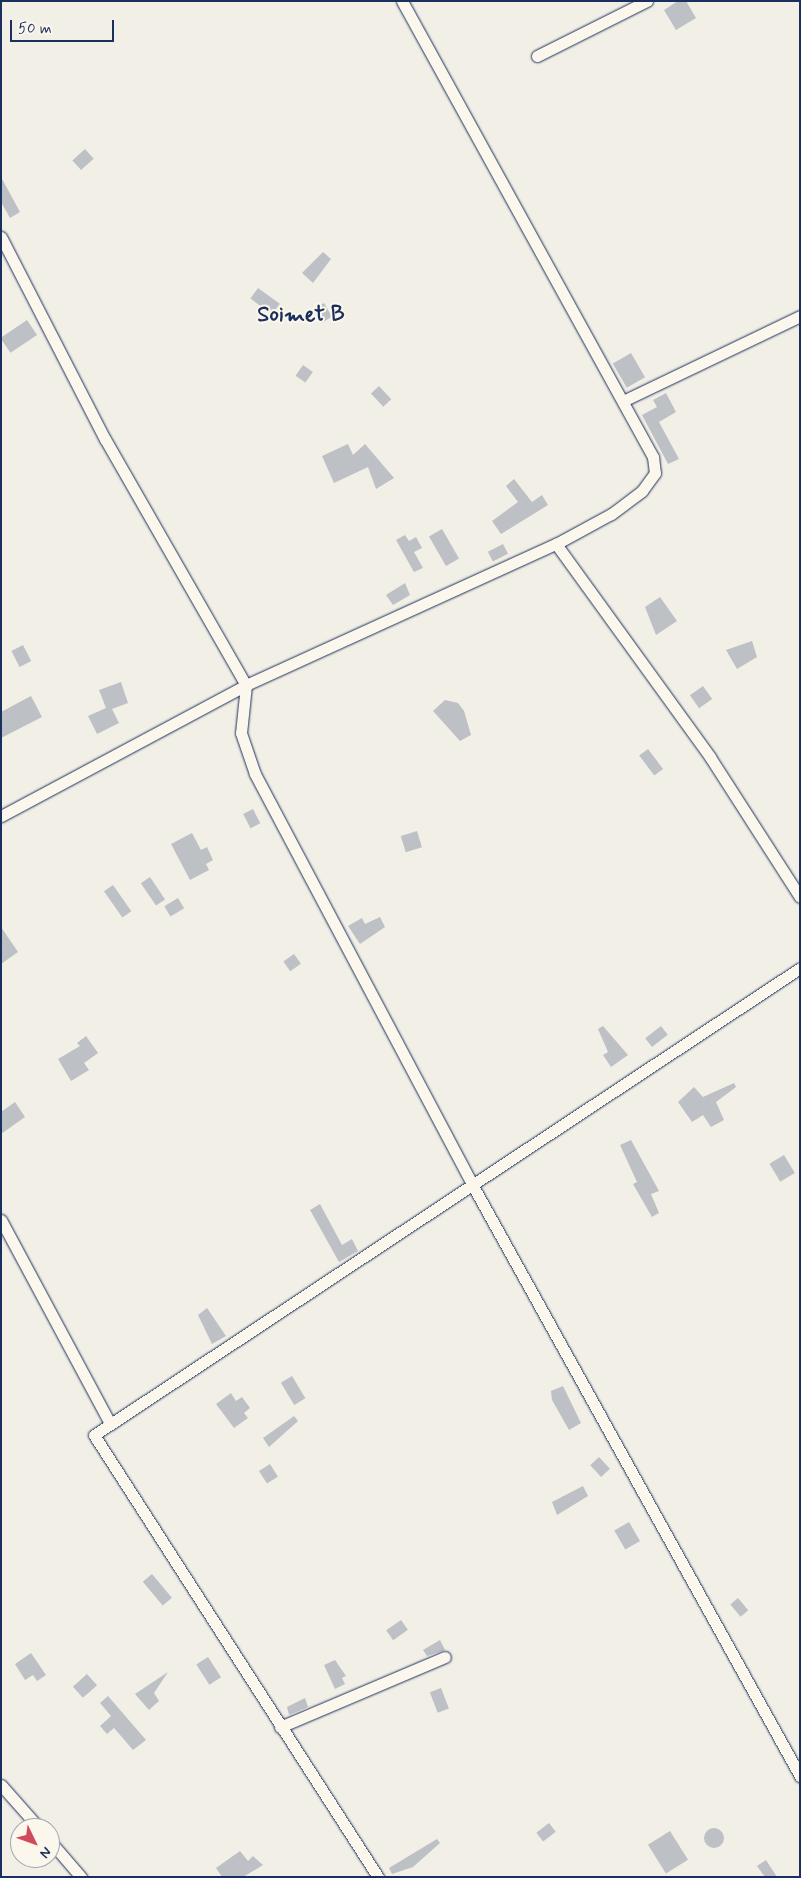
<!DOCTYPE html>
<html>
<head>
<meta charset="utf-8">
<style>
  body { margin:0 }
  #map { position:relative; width:801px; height:1878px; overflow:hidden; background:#f2efe6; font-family:Mynerve,sans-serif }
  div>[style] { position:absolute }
  .building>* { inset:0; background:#bdc0c4; transform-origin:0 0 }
  .round { border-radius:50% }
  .roads { filter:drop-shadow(0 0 1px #1b2f5e) drop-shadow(0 0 1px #1b2f5e) }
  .street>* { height:11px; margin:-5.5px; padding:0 5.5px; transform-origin:5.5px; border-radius:5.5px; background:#fbf7ec }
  span { translate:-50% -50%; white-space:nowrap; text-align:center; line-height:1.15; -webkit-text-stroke:4px #fbf7ec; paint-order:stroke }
  .quarter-label { font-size:22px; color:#1b2f5e; font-weight:700 }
  .frame { position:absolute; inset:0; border:2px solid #1b2f5e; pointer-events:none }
  .north { position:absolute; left:10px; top:1818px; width:50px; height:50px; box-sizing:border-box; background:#fbf7ec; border:1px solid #a1a7b3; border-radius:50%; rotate:132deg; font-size:14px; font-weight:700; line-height:20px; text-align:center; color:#1b2f5e }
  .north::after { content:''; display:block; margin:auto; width:18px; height:22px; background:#d1495b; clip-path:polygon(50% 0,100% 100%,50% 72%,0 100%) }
  .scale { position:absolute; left:10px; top:20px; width:104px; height:22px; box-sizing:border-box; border:2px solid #1b2f5e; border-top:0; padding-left:6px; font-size:15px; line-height:18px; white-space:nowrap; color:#1b2f5e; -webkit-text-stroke:4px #fbf7ec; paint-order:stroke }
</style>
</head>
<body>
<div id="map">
  <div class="building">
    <i style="clip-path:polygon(678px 1px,686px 1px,696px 18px,676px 30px,664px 10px)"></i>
    <i style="left:85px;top:149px;width:13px;height:17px;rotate:48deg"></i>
    <i style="clip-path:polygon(1px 177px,20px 212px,10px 218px,1px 202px)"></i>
    <i style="clip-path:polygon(323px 252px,331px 259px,313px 283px,302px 273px)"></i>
    <i style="left:258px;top:288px;width:27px;height:13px;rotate:36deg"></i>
    <i style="left:324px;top:303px;width:16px;height:12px;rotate:60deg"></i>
    <i style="left:27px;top:320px;width:18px;height:32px;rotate:56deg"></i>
    <i style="left:631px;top:353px;width:28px;height:21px;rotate:60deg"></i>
    <i style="left:303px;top:365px;width:12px;height:13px;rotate:35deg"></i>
    <i style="left:379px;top:386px;width:18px;height:11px;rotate:47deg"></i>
    <i style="clip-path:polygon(666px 393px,676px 412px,659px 422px,679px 459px,668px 464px,642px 415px,657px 407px,653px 400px)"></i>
    <i style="clip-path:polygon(348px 444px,353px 455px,365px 444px,394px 478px,376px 489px,368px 467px,334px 483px,322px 456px)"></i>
    <i style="clip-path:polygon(514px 479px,532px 502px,542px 495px,548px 505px,501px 534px,492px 521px,518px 502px,506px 486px)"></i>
    <i style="left:442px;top:529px;width:34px;height:15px;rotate:60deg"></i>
    <i style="clip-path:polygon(405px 535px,409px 541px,416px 537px,422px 548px,414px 552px,423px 568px,414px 572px,396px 540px)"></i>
    <i style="left:503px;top:544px;width:11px;height:17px;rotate:63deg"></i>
    <i style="clip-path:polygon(405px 583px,410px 595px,393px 605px,386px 595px)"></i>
    <i style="clip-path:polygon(660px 597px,677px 621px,656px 635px,645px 607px)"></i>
    <i style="clip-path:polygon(752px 641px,757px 657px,737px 669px,726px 650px)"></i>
    <i style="left:23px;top:645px;width:18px;height:13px;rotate:63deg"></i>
    <i style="clip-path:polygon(121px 682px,128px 703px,112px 709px,119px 723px,97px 734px,88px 716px,106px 708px,99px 690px)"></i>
    <i style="left:703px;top:686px;width:16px;height:16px;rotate:55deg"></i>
    <i style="clip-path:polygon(31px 696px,42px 717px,1px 738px,1px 712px)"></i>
    <i style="clip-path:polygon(445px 700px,458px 703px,464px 711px,471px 735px,460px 741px,433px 711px)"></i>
    <i style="left:648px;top:749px;width:25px;height:11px;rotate:53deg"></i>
    <i style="left:253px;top:809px;width:16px;height:11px;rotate:63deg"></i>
    <i style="left:417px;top:831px;width:17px;height:17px;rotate:73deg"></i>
    <i style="clip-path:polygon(192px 833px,201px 850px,207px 847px,213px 860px,206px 864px,209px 870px,190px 880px,171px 844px)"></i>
    <i style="left:150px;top:877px;width:27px;height:11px;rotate:56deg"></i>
    <i style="left:113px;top:885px;width:32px;height:11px;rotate:55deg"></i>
    <i style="left:178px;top:898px;width:12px;height:16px;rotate:59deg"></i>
    <i style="clip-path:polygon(380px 917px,385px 927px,360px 944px,348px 926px,362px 918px,365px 924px)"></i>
    <i style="clip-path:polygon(1px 927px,18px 952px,1px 964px)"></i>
    <i style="left:294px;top:954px;width:12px;height:13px;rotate:55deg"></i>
    <i style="clip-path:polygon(603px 1026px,628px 1055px,611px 1067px,603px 1055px,608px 1052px,598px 1029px)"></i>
    <i style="left:661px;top:1026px;width:11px;height:20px;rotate:52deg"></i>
    <i style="clip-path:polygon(86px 1036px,98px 1053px,84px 1063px,89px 1070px,71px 1081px,58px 1059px,80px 1046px,77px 1043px)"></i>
    <i style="clip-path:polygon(734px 1083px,736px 1087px,716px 1102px,724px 1120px,711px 1127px,703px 1115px,692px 1122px,678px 1102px,694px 1087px,703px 1097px)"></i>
    <i style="clip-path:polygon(15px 1102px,25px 1117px,1px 1134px,1px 1112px)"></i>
    <i style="clip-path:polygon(631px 1140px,659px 1191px,651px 1194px,659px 1213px,652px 1217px,633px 1184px,637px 1182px,620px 1145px)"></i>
    <i style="left:784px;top:1155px;width:21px;height:17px;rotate:59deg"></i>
    <i style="clip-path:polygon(320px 1204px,342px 1245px,352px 1239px,358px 1251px,339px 1262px,310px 1210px)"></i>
    <i style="clip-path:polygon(207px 1308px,226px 1336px,212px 1344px,198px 1315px)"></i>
    <i style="left:292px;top:1376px;width:26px;height:13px;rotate:59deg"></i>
    <i style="clip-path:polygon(563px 1386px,581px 1423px,569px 1430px,552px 1400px,551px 1391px)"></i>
    <i style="clip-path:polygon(231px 1393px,236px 1401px,242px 1397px,250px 1408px,244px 1413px,248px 1418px,234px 1428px,216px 1404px)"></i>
    <i style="clip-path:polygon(294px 1416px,298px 1421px,269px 1447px,263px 1438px)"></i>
    <i style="left:599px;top:1457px;width:16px;height:12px;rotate:47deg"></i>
    <i style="left:270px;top:1464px;width:15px;height:13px;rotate:58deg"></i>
    <i style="clip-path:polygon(583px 1486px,588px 1496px,557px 1515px,552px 1502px)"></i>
    <i style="left:629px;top:1522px;width:22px;height:17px;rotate:60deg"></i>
    <i style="left:152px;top:1574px;width:31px;height:12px;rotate:50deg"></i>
    <i style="left:738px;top:1598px;width:16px;height:10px;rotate:50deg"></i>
    <i style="left:401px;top:1620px;width:12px;height:18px;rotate:55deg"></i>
    <i style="clip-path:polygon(440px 1640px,445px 1650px,427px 1656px,423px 1650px)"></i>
    <i style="clip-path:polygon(31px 1653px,46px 1675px,37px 1681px,33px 1675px,25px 1680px,15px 1664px)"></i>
    <i style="left:208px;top:1657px;width:24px;height:14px;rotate:57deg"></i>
    <i style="clip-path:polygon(335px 1660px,346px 1676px,342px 1678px,345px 1684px,335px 1689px,324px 1665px)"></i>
    <i style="clip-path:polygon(168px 1672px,154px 1693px,159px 1701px,149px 1710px,135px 1694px)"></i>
    <i style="left:87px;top:1674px;width:15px;height:19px;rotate:48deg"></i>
    <i style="left:441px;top:1688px;width:22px;height:12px;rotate:69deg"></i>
    <i style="clip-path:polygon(108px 1696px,146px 1740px,133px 1750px,114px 1728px,107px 1734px,100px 1726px,111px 1716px,100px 1703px)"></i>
    <i style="clip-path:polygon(305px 1698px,308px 1707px,289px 1715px,287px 1707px)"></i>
    <i style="left:549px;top:1823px;width:11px;height:16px;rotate:52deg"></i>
    <i class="round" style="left:704px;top:1828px;width:20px;height:20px"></i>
    <i style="left:670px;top:1831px;width:34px;height:26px;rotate:58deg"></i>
    <i style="clip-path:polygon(437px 1839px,440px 1843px,413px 1867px,392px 1874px,389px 1868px)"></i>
    <i style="clip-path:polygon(240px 1851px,248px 1861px,253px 1856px,263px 1865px,243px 1877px,222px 1877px,216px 1868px)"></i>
    <i style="clip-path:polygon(766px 1860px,777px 1877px,765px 1877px,757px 1866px)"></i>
  </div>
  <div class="roads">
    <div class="street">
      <i style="left:402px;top:1px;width:521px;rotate:61.17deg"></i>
      <i style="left:653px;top:457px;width:16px;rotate:83deg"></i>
      <i style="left:655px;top:473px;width:22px;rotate:126deg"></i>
      <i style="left:642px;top:491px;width:39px;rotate:143deg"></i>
      <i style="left:611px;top:514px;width:63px;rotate:151.4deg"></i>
      <i style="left:537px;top:56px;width:123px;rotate:-26.6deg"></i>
      <i style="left:1px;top:237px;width:227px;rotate:62.8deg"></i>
      <i style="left:105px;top:439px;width:284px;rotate:60.2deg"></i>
      <i style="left:246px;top:685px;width:48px;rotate:95.9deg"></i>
      <i style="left:241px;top:733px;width:43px;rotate:71.1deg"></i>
      <i style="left:255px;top:774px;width:466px;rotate:62.1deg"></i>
      <i style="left:473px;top:1186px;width:675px;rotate:61deg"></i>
      <i style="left:625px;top:400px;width:194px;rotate:-25.6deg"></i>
      <i style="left:1px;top:816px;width:278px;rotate:-28.1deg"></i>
      <i style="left:246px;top:685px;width:341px;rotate:-24.5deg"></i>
      <i style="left:556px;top:544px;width:263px;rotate:54.1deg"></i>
      <i style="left:710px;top:757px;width:166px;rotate:57.3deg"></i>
      <i style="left:1px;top:1220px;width:228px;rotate:61.8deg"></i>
      <i style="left:280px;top:1727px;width:179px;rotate:-23deg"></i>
      <i style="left:1px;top:1785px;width:57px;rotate:48.5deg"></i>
      <i style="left:50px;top:1841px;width:48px;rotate:49.3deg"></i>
      <i style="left:378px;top:1877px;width:525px;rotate:-122.72deg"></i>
      <i style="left:94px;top:1435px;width:846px;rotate:-33.48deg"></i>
    </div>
  </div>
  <div class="quarter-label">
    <span style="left:301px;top:316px">Soimet B</span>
  </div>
  <div class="frame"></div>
  <div class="north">N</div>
  <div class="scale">50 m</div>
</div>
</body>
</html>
